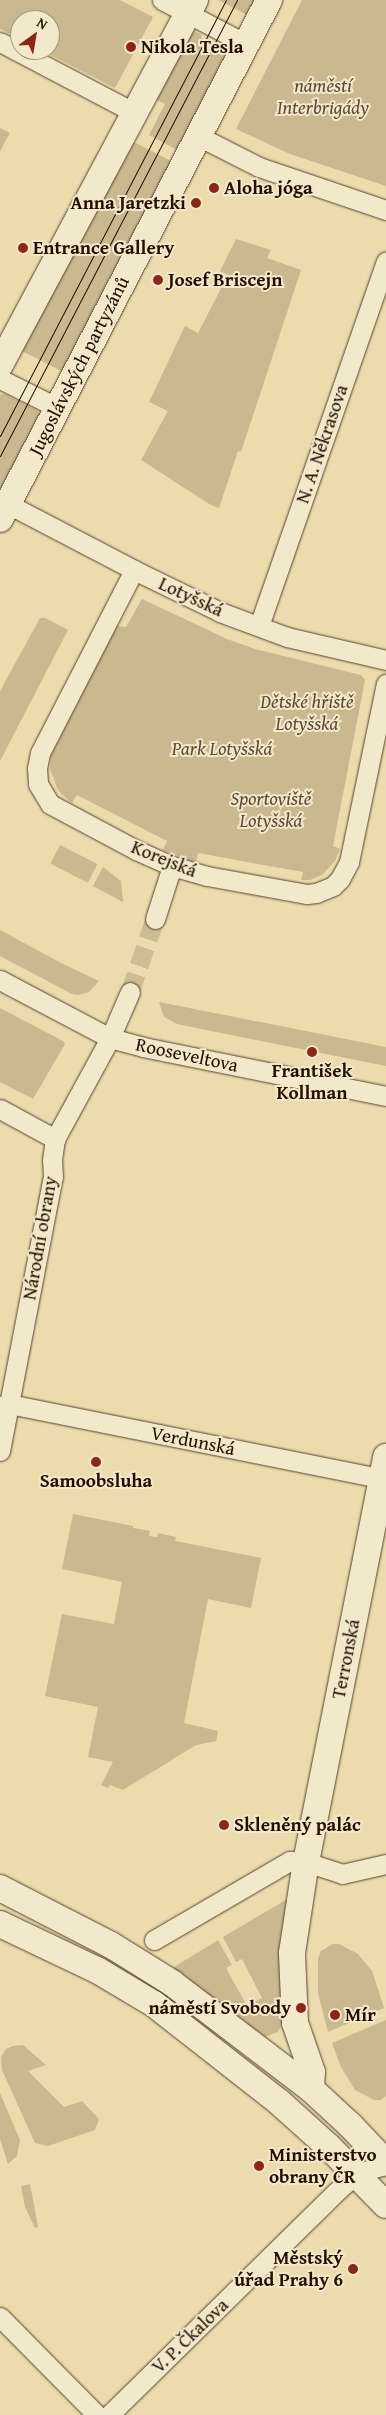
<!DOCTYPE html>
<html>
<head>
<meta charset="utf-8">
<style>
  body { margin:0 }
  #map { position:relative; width:386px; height:2415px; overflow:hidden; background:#ebdbad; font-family:"Gentium Book Plus",serif }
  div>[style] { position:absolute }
  .green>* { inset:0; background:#c9b890; transform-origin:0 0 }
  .street-tunnel>* { height:19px; margin-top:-9.5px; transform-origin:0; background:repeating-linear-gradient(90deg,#cdbd93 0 19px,transparent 0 28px) }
  .roads { filter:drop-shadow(0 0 1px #56432b) drop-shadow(0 0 1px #56432b) }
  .street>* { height:19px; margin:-9.5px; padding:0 9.5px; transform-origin:9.5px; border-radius:9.5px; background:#f2e8ca }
  .secondary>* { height:26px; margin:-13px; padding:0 13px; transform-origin:13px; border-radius:13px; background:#f2e8ca }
  .tram>* { height:1px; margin:-0.5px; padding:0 0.5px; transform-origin:0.5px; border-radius:0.5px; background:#251000 }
  .dots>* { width:14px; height:14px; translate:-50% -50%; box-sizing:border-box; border:2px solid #f2e8ca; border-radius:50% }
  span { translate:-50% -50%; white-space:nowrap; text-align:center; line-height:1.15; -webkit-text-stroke:4px #f2e8ca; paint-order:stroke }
  .poi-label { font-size:19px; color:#251000; font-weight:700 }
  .left { translate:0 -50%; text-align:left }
  .right { translate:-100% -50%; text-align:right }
  .park-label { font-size:19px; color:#5e4b32; font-style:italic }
  .street-label { font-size:19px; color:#251000 }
  .north { position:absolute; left:10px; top:10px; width:50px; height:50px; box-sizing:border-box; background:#f2e8ca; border:1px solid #a09279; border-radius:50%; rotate:32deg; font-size:14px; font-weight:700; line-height:20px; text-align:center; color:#251000 }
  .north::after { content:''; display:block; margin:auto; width:18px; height:22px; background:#8f2418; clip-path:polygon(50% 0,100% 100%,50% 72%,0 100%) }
</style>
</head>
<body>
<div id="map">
  <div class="green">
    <i style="clip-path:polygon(0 0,120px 0,153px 17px,115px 88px,41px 50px,50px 50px,50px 20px,20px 20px,20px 39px,0 29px)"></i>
    <i style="clip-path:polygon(218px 0,260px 0,251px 17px)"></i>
    <i style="clip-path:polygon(302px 0,386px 0,386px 186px,290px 154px,236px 129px)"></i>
    <i style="clip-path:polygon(194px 31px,202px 35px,201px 38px,218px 47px,220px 44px,230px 51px,181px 152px,149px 135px,165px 104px,152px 97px,191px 32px)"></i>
    <i style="clip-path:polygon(0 128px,10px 133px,0 151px)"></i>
    <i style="left:130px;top:140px;width:51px;height:237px;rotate:27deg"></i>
    <i style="clip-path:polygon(236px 239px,271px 250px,267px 258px,301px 270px,241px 452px,238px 451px,219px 508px,211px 505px,141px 460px,168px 411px,149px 402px,185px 326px,198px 333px,228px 275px,220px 271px)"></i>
    <i style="clip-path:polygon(4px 394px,37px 410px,40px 415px,0 501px,0 395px)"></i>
    <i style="clip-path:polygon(142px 599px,227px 639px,255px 649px,361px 675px,365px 680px,333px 846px,340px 849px,335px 861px,322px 875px,310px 880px,301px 880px,303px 872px,198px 853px,196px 863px,163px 850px,167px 841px,77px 795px,72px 803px,61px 794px,57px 788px,50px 769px,51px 755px,117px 626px,126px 627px)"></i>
    <i style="clip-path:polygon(40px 618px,45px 618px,68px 630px,0 761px,0 691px)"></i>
    <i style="left:60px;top:845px;width:42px;height:21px;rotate:27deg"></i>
    <i style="clip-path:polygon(103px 867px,121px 881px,123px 902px,93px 886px)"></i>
    <i style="clip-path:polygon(0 930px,61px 963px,99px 981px,89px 992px,78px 995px,72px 994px,0 956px)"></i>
    <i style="clip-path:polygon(159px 1002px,386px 1047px,386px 1066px,177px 1024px,164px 1017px)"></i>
    <i style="clip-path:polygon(0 1008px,63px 1041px,65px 1044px,33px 1099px,0 1082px)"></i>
    <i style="clip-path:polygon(73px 1514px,133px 1526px,133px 1528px,150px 1531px,149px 1536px,157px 1537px,158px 1533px,176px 1537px,175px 1541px,261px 1558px,251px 1608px,208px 1599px,184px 1723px,218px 1731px,216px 1741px,196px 1745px,123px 1790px,110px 1785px,108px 1788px,101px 1785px,113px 1762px,88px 1757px,98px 1707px,45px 1696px,62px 1614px,114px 1624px,122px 1582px,62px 1569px)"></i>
    <i style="clip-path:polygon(289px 1898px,280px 1953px,283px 2021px,278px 2032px,265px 2037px,171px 1969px,218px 1940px,232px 1965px,226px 1968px,247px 2006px,262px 1998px,242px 1959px,236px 1962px,223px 1937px)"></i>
    <i style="clip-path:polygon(333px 1944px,339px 1944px,358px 1954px,372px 1971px,384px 2008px,328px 2032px,318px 1993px,318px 1958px,321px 1951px)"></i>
    <i style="clip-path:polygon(386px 2020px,386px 2096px,381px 2100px,374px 2100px,355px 2090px,341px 2067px,332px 2043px)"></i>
    <i style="clip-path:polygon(23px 2045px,46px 2065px,28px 2071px,64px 2107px,82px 2101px,99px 2119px,95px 2130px,48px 2146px,35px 2143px,2px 2070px,1px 2057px,6px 2049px,13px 2046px)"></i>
    <i style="clip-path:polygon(0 2093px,20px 2140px,17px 2156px,8px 2164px,0 2139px)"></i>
    <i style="clip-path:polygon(30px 2184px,38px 2227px,35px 2228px,25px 2207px,21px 2186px)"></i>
  </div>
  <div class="street-tunnel">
    <i style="left:130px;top:992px;width:77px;rotate:-71.1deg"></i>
  </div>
  <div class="roads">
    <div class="street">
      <i style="left:162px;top:0;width:95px;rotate:27.6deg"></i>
      <i style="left:0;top:42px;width:153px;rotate:27.7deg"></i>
      <i style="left:198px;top:136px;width:68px;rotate:26.9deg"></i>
      <i style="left:259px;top:167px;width:134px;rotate:18.7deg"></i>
      <i style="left:0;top:379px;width:65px;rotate:26.6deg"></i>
      <i style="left:8px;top:504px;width:142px;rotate:27.6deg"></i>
      <i style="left:134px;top:570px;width:96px;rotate:26deg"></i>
      <i style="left:220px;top:612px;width:72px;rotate:20.5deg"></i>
      <i style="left:287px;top:637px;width:102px;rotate:13.1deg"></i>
      <i style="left:134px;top:570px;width:206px;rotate:117.2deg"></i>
      <i style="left:40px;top:753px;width:15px;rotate:101deg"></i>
      <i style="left:37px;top:768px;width:16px;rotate:86deg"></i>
      <i style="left:38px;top:784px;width:23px;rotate:59deg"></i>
      <i style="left:50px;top:804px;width:98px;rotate:28.1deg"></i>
      <i style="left:136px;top:850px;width:39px;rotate:24deg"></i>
      <i style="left:172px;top:866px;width:36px;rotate:16deg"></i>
      <i style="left:207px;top:876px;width:102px;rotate:10.2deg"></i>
      <i style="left:307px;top:894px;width:9px;rotate:-6deg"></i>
      <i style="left:316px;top:893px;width:18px;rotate:-22deg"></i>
      <i style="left:333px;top:886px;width:10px;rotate:-45deg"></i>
      <i style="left:340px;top:879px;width:19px;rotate:-62deg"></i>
      <i style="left:349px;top:862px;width:182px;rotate:-78.3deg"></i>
      <i style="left:259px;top:626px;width:386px;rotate:-70.8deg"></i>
      <i style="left:155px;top:919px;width:56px;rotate:-72.2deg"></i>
      <i style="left:0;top:980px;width:124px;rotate:27.8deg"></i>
      <i style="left:110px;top:1038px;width:34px;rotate:15deg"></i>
      <i style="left:143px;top:1047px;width:248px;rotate:11.4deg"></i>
      <i style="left:0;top:1109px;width:63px;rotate:28.6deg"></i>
      <i style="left:0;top:1406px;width:9px;rotate:-13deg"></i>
      <i style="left:9px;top:1404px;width:384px;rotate:11.3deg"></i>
      <i style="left:0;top:1451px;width:279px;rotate:-79.1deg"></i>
      <i style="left:53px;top:1177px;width:17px;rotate:-93deg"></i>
      <i style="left:52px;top:1160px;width:21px;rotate:-82deg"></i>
      <i style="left:55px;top:1139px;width:115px;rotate:-61.4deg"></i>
      <i style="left:110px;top:1038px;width:50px;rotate:-66.5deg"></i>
      <i style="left:154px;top:1940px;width:157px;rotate:-30.2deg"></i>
      <i style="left:290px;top:1861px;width:16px;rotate:4deg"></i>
      <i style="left:306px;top:1862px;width:38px;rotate:18deg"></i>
      <i style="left:342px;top:1874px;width:45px;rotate:-12.8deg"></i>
      <i style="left:0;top:2317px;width:138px;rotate:45.3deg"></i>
      <i style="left:109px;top:2415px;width:318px;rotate:-44.5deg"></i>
      <i style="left:336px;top:2192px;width:27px;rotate:-42deg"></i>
      <i style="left:356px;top:2174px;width:32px;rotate:-18deg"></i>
    </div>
    <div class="secondary">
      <i style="left:0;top:365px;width:414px;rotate:-61.9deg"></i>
      <i style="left:0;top:519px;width:585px;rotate:-62.6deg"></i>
      <i style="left:0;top:1888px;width:125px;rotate:27.2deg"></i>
      <i style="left:111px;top:1945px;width:72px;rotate:31.9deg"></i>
      <i style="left:172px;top:1983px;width:175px;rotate:37.3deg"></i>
      <i style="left:311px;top:2089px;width:53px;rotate:42.7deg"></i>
      <i style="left:350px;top:2125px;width:52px;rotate:46.5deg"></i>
      <i style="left:0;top:1924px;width:107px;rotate:25.4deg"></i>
      <i style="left:97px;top:1970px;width:66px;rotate:30.8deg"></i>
      <i style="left:154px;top:2004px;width:159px;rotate:38.1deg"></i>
      <i style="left:279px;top:2102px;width:67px;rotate:42deg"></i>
      <i style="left:329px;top:2147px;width:81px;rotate:45.5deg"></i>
      <i style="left:311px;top:2089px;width:17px;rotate:-87deg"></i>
      <i style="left:312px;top:2072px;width:52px;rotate:-109.1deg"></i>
      <i style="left:295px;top:2023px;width:70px;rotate:-92.5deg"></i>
      <i style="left:292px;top:1953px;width:92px;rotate:-81.3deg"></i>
      <i style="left:306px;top:1862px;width:413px;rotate:-78.8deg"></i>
    </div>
  </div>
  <div class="tram">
    <i style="left:0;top:436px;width:491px;rotate:-62.6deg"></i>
    <i style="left:0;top:456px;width:514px;rotate:-62.54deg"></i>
  </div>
  <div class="dots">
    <i style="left:131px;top:47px;background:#8f2418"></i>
    <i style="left:214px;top:188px;background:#8f2418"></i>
    <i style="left:196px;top:203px;background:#8f2418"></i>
    <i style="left:23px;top:248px;background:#8f2418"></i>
    <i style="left:158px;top:280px;background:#8f2418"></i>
    <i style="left:312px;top:1052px;background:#8f2418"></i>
    <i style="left:96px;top:1462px;background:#8f2418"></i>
    <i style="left:224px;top:1825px;background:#8f2418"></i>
    <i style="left:301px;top:2008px;background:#8f2418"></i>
    <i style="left:335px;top:2015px;background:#8f2418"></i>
    <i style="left:259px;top:2166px;background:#8f2418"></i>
    <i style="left:353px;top:2269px;background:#8f2418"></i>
  </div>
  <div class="poi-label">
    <span class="left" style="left:141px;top:47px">Nikola Tesla</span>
    <span class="left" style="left:224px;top:188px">Aloha jóga</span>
    <span class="right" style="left:186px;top:203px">Anna Jaretzki</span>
    <span class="left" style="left:33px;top:248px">Entrance Gallery</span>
    <span class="left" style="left:168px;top:280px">Josef Briscejn</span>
    <span style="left:312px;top:1082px">František<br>Kollman</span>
    <span style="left:96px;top:1481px">Samoobsluha</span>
    <span class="left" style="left:234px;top:1825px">Skleněný palác</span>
    <span class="right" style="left:291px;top:2008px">náměstí Svobody</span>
    <span class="left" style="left:345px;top:2015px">Mír</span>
    <span class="left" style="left:269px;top:2166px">Ministerstvo<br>obrany ČR</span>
    <span class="right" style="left:343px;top:2269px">Městský<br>úřad Prahy 6</span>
  </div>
  <div class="park-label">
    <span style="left:323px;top:97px">náměstí<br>Interbrigády</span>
    <span style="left:307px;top:713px">Dětské hřiště<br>Lotyšská</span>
    <span style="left:222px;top:749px">Park Lotyšská</span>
    <span style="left:271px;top:810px">Sportoviště<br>Lotyšská</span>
  </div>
  <div class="street-label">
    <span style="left:79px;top:366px;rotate:-63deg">Jugoslávských partyzánů</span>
    <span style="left:322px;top:444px;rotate:-71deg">N. A. Někrasova</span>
    <span style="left:191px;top:597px;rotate:25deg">Lotyšská</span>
    <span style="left:164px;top:859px;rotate:22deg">Korejská</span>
    <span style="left:187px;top:1055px;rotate:12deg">Rooseveltova</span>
    <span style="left:40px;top:1238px;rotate:-80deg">Národní obrany</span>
    <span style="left:193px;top:1441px;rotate:11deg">Verdunská</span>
    <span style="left:346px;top:1659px;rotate:-79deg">Terronská</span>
    <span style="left:190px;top:2336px;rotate:-44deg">V. P. Čkalova</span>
  </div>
  <div class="north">N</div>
</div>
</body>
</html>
